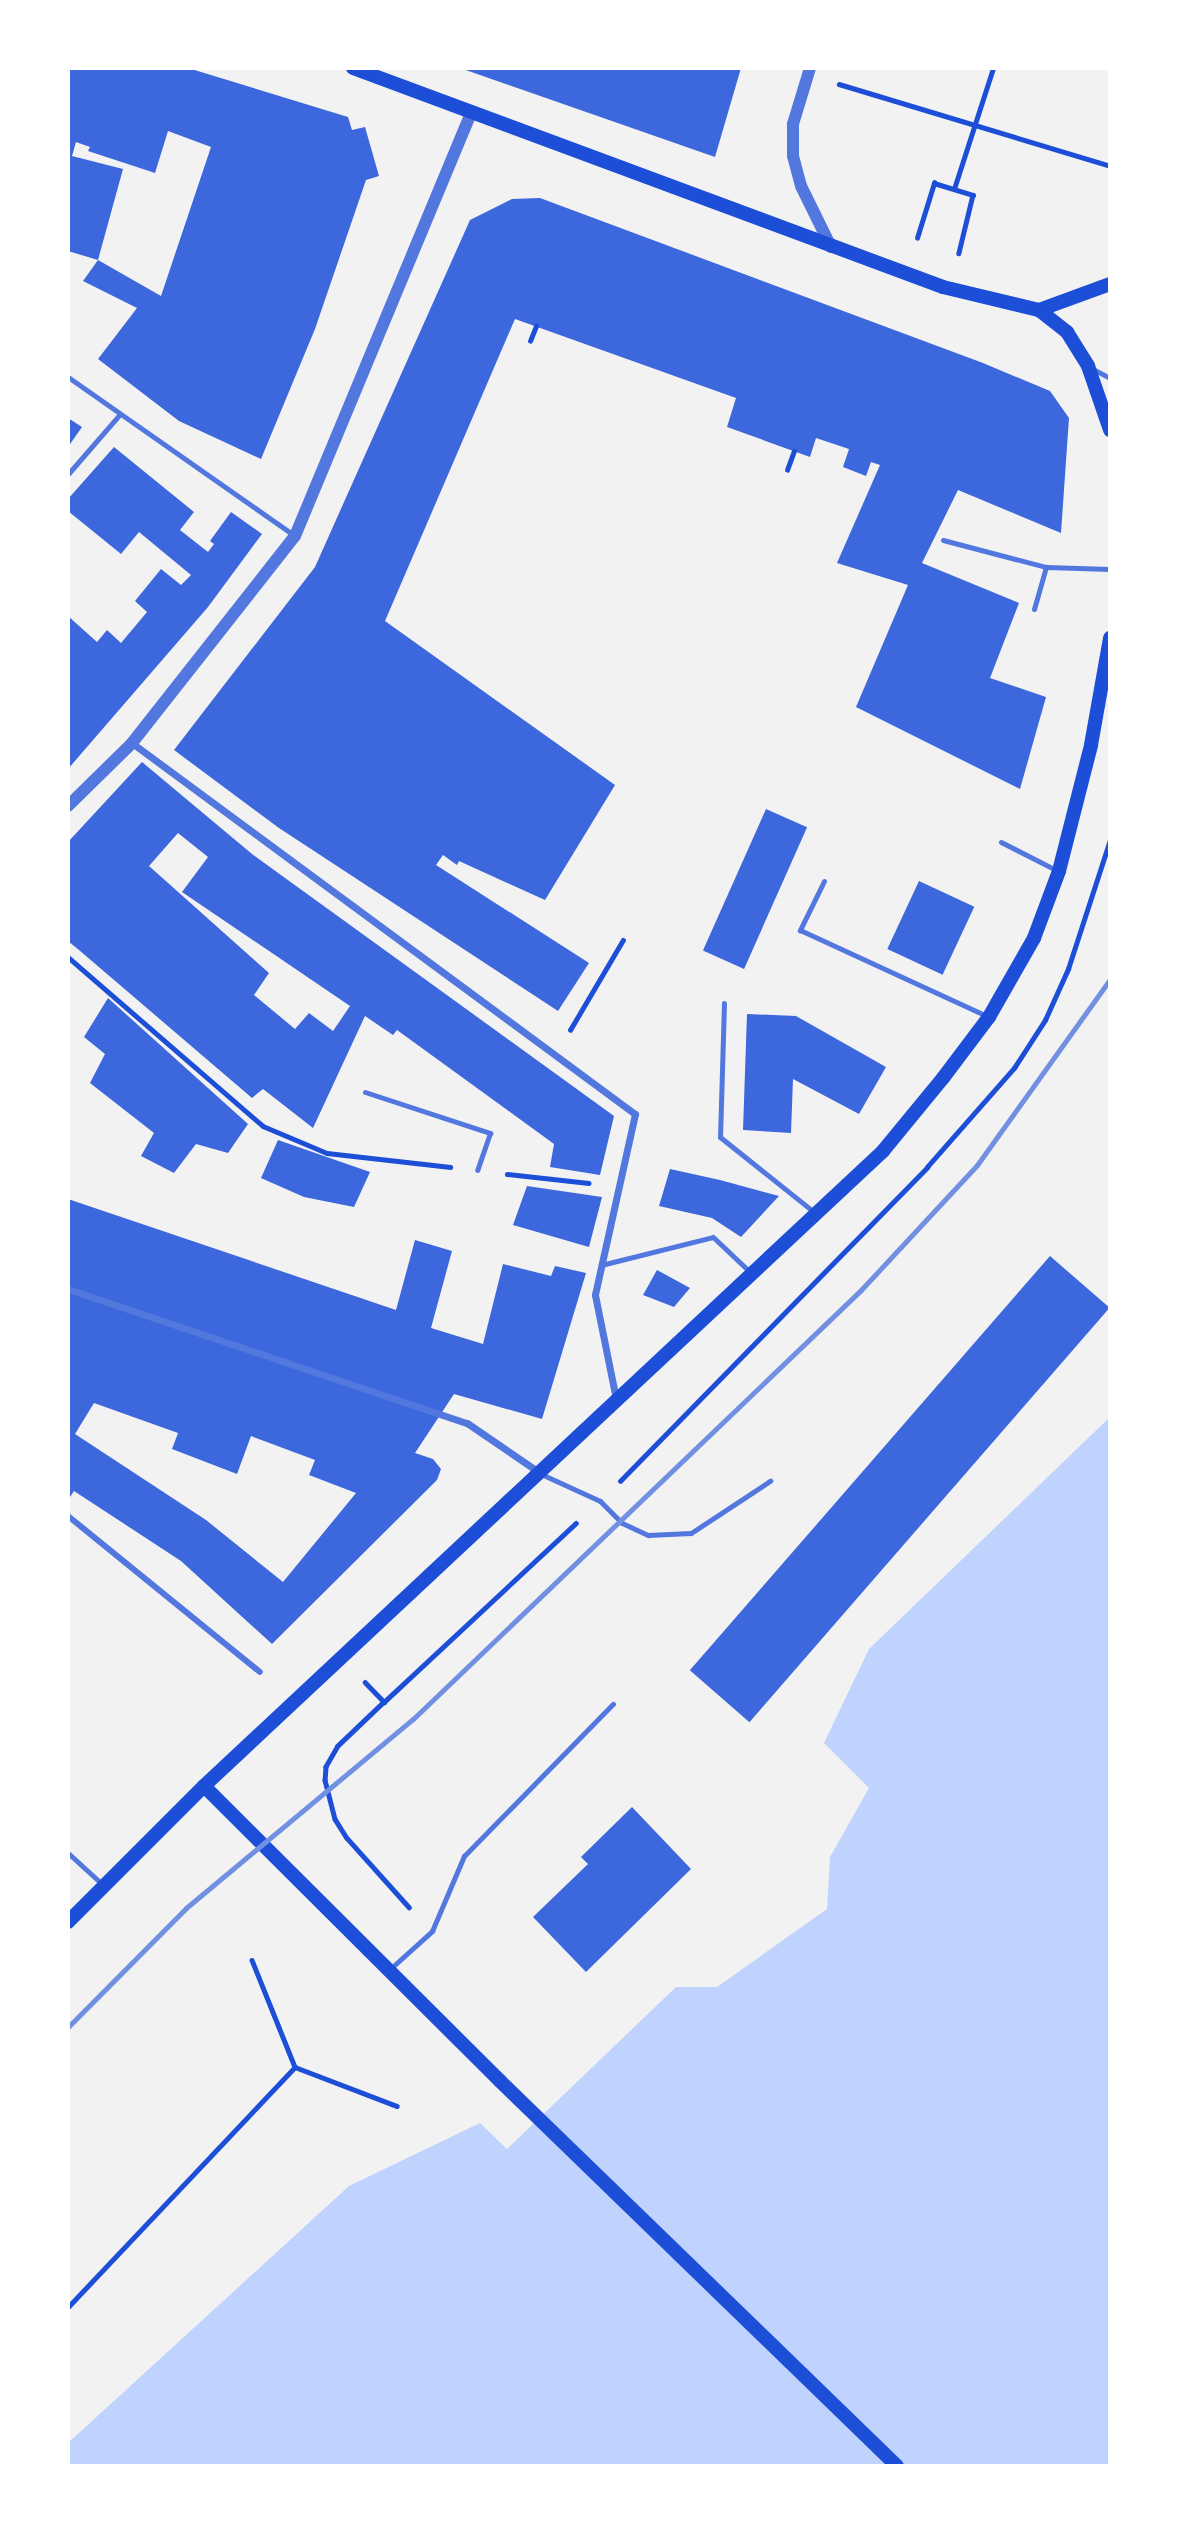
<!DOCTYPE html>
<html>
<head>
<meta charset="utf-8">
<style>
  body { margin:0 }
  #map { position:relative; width:1178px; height:2534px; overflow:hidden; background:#f2f2f2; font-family:Lato,sans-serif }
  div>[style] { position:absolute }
  .water>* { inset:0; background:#bfd3fe }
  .building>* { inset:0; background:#3d67dc; transform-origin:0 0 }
  .path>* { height:4.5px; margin:-2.25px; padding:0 2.25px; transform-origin:2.25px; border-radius:2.25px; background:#1d4ed8 }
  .service>* { height:5px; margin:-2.5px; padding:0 2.5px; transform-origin:2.5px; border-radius:2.5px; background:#5277de }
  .pedestrian>* { height:6px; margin:-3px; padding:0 3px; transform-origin:3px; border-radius:3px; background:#5277de }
  .minor>* { height:7px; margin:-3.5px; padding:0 3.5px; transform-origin:3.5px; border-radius:3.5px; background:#5277de }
  .tertiary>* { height:12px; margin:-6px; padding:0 6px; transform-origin:6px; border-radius:6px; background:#5277de }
  .secondary>* { height:14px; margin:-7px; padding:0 7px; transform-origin:7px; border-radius:7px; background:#1d4ed8 }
  .rail>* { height:5px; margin:-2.5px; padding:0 2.5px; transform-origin:2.5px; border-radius:2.5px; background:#7290e2 }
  span { translate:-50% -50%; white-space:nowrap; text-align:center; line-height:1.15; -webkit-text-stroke:7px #fff; paint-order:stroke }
  .frame { position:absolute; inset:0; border:70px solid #fff; pointer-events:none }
</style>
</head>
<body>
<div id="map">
  <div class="water">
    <i style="clip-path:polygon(1110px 1417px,1110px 2466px,68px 2466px,68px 2443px,349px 2186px,480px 2123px,507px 2149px,676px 1987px,717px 1987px,827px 1909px,830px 1857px,869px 1788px,824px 1743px,869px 1649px)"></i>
  </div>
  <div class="building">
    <i style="clip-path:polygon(68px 68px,188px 68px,348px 117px,352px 130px,365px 127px,379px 176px,366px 180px,315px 329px,261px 459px,179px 421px,98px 359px,137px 308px,83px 281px,98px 260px,161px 296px,211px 147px,168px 131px,155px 173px,88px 151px,90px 147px,76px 142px,72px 156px,123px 169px,98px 260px,68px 251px)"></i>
    <i style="clip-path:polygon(460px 68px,741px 68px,715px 157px)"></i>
    <i style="clip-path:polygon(540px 198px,983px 363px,1050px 391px,1069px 418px,1061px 533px,958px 490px,922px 563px,1019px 603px,990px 678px,1046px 697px,1020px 789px,856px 707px,908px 585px,837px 563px,880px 465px,871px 462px,866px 476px,843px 467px,849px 449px,816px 438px,810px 457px,727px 427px,736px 398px,515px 319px,385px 621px,615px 785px,545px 900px,459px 861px,457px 865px,443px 855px,436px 865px,589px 963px,558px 1011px,279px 828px,174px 750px,315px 567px,470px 220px,512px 199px)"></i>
    <i style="clip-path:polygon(68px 418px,82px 427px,68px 447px)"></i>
    <i style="clip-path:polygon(114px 447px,194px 512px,180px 530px,208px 552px,214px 544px,210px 541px,231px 512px,262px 534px,208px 607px,68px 769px,68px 616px,97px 642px,107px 630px,121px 643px,147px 612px,135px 601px,161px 569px,181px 585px,191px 575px,139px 532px,121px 554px,68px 511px,68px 499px)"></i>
    <i style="clip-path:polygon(evenodd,142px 762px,252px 854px,614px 1116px,600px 1175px,550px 1167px,554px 1144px,397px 1030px,393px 1035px,365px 1016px,313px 1128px,263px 1089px,252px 1098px,79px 950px,68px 941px,68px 842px,142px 762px,178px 833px,208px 857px,182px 892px,350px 1006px,333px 1031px,309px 1013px,295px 1029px,254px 995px,269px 973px,149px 866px,178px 833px)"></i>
    <i style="left:766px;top:809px;width:45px;height:155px;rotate:24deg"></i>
    <i style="left:919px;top:881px;width:61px;height:75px;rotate:25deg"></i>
    <i style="clip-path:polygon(108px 998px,248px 1124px,228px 1153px,196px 1144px,174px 1173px,141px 1156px,154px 1133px,90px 1083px,105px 1054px,84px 1037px)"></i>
    <i style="clip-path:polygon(747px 1014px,796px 1016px,886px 1067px,859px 1114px,793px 1079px,791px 1133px,743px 1130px)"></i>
    <i style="clip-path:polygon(278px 1140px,370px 1172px,354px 1207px,304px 1197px,261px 1178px)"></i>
    <i style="clip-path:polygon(670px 1169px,720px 1180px,779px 1196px,741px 1237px,712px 1218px,659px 1206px)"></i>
    <i style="clip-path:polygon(527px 1186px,602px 1197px,589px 1247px,513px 1225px)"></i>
    <i style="clip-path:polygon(evenodd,68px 1199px,396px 1310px,415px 1240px,452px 1251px,431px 1328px,483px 1344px,503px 1264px,551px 1276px,555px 1266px,586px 1273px,542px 1419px,454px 1394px,415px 1453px,433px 1459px,441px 1469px,437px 1480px,272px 1644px,181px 1561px,74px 1491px,68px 1500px,68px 1199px,94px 1403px,178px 1433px,172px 1449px,237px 1474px,251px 1436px,315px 1460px,309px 1475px,356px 1493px,283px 1582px,206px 1520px,75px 1434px,94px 1403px)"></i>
    <i style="left:1050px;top:1256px;width:79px;height:549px;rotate:41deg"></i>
    <i style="clip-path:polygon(657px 1270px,690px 1288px,674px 1307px,643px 1295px)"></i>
    <i style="clip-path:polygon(632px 1807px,691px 1869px,586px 1972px,533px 1917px,588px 1864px,581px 1857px)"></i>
  </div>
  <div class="path">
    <i style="left:839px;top:84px;width:283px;rotate:16.8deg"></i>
    <i style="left:954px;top:189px;width:127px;rotate:-72.1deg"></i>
    <i style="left:917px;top:238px;width:58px;rotate:-72.8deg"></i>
    <i style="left:934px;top:183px;width:41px;rotate:17.1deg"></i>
    <i style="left:973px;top:195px;width:60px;rotate:103.6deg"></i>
    <i style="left:530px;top:341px;width:16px;rotate:-68deg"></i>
    <i style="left:787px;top:470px;width:20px;rotate:-70deg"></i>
    <i style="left:68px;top:957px;width:258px;rotate:40.9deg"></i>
    <i style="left:263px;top:1126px;width:69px;rotate:22.9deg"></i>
    <i style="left:327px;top:1153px;width:124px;rotate:6.5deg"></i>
    <i style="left:570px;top:1030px;width:104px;rotate:-59.5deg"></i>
    <i style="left:507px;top:1174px;width:82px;rotate:6.3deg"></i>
    <i style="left:620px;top:1481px;width:439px;rotate:-45.6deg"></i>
    <i style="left:927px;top:1167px;width:132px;rotate:-48.7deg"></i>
    <i style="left:1014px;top:1068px;width:57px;rotate:-57.1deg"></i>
    <i style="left:1045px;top:1020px;width:56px;rotate:-65.7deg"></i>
    <i style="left:1068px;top:969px;width:136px;rotate:-72deg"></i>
    <i style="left:365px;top:1682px;width:28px;rotate:46deg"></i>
    <i style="left:384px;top:1702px;width:64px;rotate:136.3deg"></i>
    <i style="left:338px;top:1746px;width:24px;rotate:120deg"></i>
    <i style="left:326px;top:1767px;width:13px;rotate:94deg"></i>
    <i style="left:325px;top:1780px;width:40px;rotate:75.6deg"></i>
    <i style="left:335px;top:1819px;width:22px;rotate:58deg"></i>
    <i style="left:347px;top:1838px;width:93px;rotate:48.1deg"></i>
    <i style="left:384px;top:1702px;width:262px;rotate:-43deg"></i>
    <i style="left:252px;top:1960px;width:115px;rotate:68.1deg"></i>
    <i style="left:68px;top:2307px;width:330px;rotate:-46.6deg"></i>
    <i style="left:295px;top:2067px;width:109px;rotate:20.9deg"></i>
  </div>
  <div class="service">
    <i style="left:1091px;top:368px;width:21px;rotate:28deg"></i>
    <i style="left:68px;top:377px;width:277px;rotate:35deg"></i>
    <i style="left:68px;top:474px;width:79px;rotate:-49.1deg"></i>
    <i style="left:943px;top:540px;width:106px;rotate:14.7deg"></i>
    <i style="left:1046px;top:567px;width:64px;rotate:1.8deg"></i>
    <i style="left:1034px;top:609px;width:44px;rotate:-74.1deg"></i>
    <i style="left:1001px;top:842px;width:62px;rotate:27deg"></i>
    <i style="left:824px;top:881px;width:55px;rotate:116.1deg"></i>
    <i style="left:800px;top:930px;width:208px;rotate:24.7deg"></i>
    <i style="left:724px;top:1003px;width:134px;rotate:91.7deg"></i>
    <i style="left:720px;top:1137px;width:120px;rotate:38.6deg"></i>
    <i style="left:365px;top:1092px;width:132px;rotate:18.2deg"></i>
    <i style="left:490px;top:1133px;width:39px;rotate:109deg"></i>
    <i style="left:601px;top:1265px;width:115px;rotate:-14deg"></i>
    <i style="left:713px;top:1237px;width:51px;rotate:43.4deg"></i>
    <i style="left:541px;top:1474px;width:65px;rotate:24.6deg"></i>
    <i style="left:600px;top:1501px;width:31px;rotate:45deg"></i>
    <i style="left:622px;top:1523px;width:29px;rotate:25deg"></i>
    <i style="left:648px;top:1535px;width:43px;rotate:-2.7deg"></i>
    <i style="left:691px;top:1533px;width:95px;rotate:-33.4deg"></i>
    <i style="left:68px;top:1853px;width:46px;rotate:42.4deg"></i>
    <i style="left:390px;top:1969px;width:57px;rotate:-42.1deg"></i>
    <i style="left:432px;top:1931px;width:82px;rotate:-66.9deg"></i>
    <i style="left:464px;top:1856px;width:213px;rotate:-45.6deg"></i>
  </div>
  <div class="pedestrian">
    <i style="left:68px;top:1516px;width:247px;rotate:39.1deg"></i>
  </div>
  <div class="minor">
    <i style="left:132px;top:743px;width:625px;rotate:36.41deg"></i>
    <i style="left:635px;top:1114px;width:185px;rotate:102.5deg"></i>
    <i style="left:595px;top:1295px;width:106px;rotate:78.6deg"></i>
    <i style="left:68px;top:1289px;width:421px;rotate:18.6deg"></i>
    <i style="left:467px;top:1423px;width:88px;rotate:34.4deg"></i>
  </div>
  <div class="tertiary">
    <i style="left:810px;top:68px;width:59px;rotate:106.9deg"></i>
    <i style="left:793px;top:124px;width:32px;rotate:90deg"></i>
    <i style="left:793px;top:156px;width:31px;rotate:75deg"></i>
    <i style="left:801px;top:186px;width:68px;rotate:63.8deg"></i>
    <i style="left:68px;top:806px;width:90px;rotate:-44.5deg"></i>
    <i style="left:132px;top:743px;width:263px;rotate:-51.8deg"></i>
    <i style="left:295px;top:536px;width:458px;rotate:-67.4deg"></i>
  </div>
  <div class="secondary">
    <i style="left:353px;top:68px;width:629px;rotate:20.36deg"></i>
    <i style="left:943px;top:287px;width:99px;rotate:13.5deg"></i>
    <i style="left:1039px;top:310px;width:76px;rotate:-20.1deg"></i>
    <i style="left:1039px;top:310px;width:36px;rotate:38deg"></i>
    <i style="left:1067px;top:332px;width:40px;rotate:58deg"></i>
    <i style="left:1088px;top:366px;width:68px;rotate:71deg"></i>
    <i style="left:204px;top:1786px;width:418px;rotate:44.9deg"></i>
    <i style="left:500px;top:2081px;width:553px;rotate:44.12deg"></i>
    <i style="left:68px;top:1922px;width:192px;rotate:-45deg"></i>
    <i style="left:204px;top:1786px;width:930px;rotate:-43.08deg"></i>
    <i style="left:883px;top:1151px;width:94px;rotate:-50.6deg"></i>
    <i style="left:943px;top:1078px;width:76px;rotate:-53deg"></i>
    <i style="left:989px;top:1017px;width:91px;rotate:-60.3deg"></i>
    <i style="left:1034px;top:938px;width:72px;rotate:-69.5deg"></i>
    <i style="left:1059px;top:871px;width:130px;rotate:-75.7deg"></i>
    <i style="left:1091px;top:745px;width:109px;rotate:-79.9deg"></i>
  </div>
  <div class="rail">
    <i style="left:68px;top:2027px;width:168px;rotate:-45.2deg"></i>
    <i style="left:186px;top:1908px;width:295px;rotate:-39.8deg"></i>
    <i style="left:413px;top:1719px;width:619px;rotate:-43.76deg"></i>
    <i style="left:860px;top:1291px;width:172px;rotate:-47.1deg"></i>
    <i style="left:977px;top:1165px;width:229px;rotate:-54.4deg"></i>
  </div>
  <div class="frame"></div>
</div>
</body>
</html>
